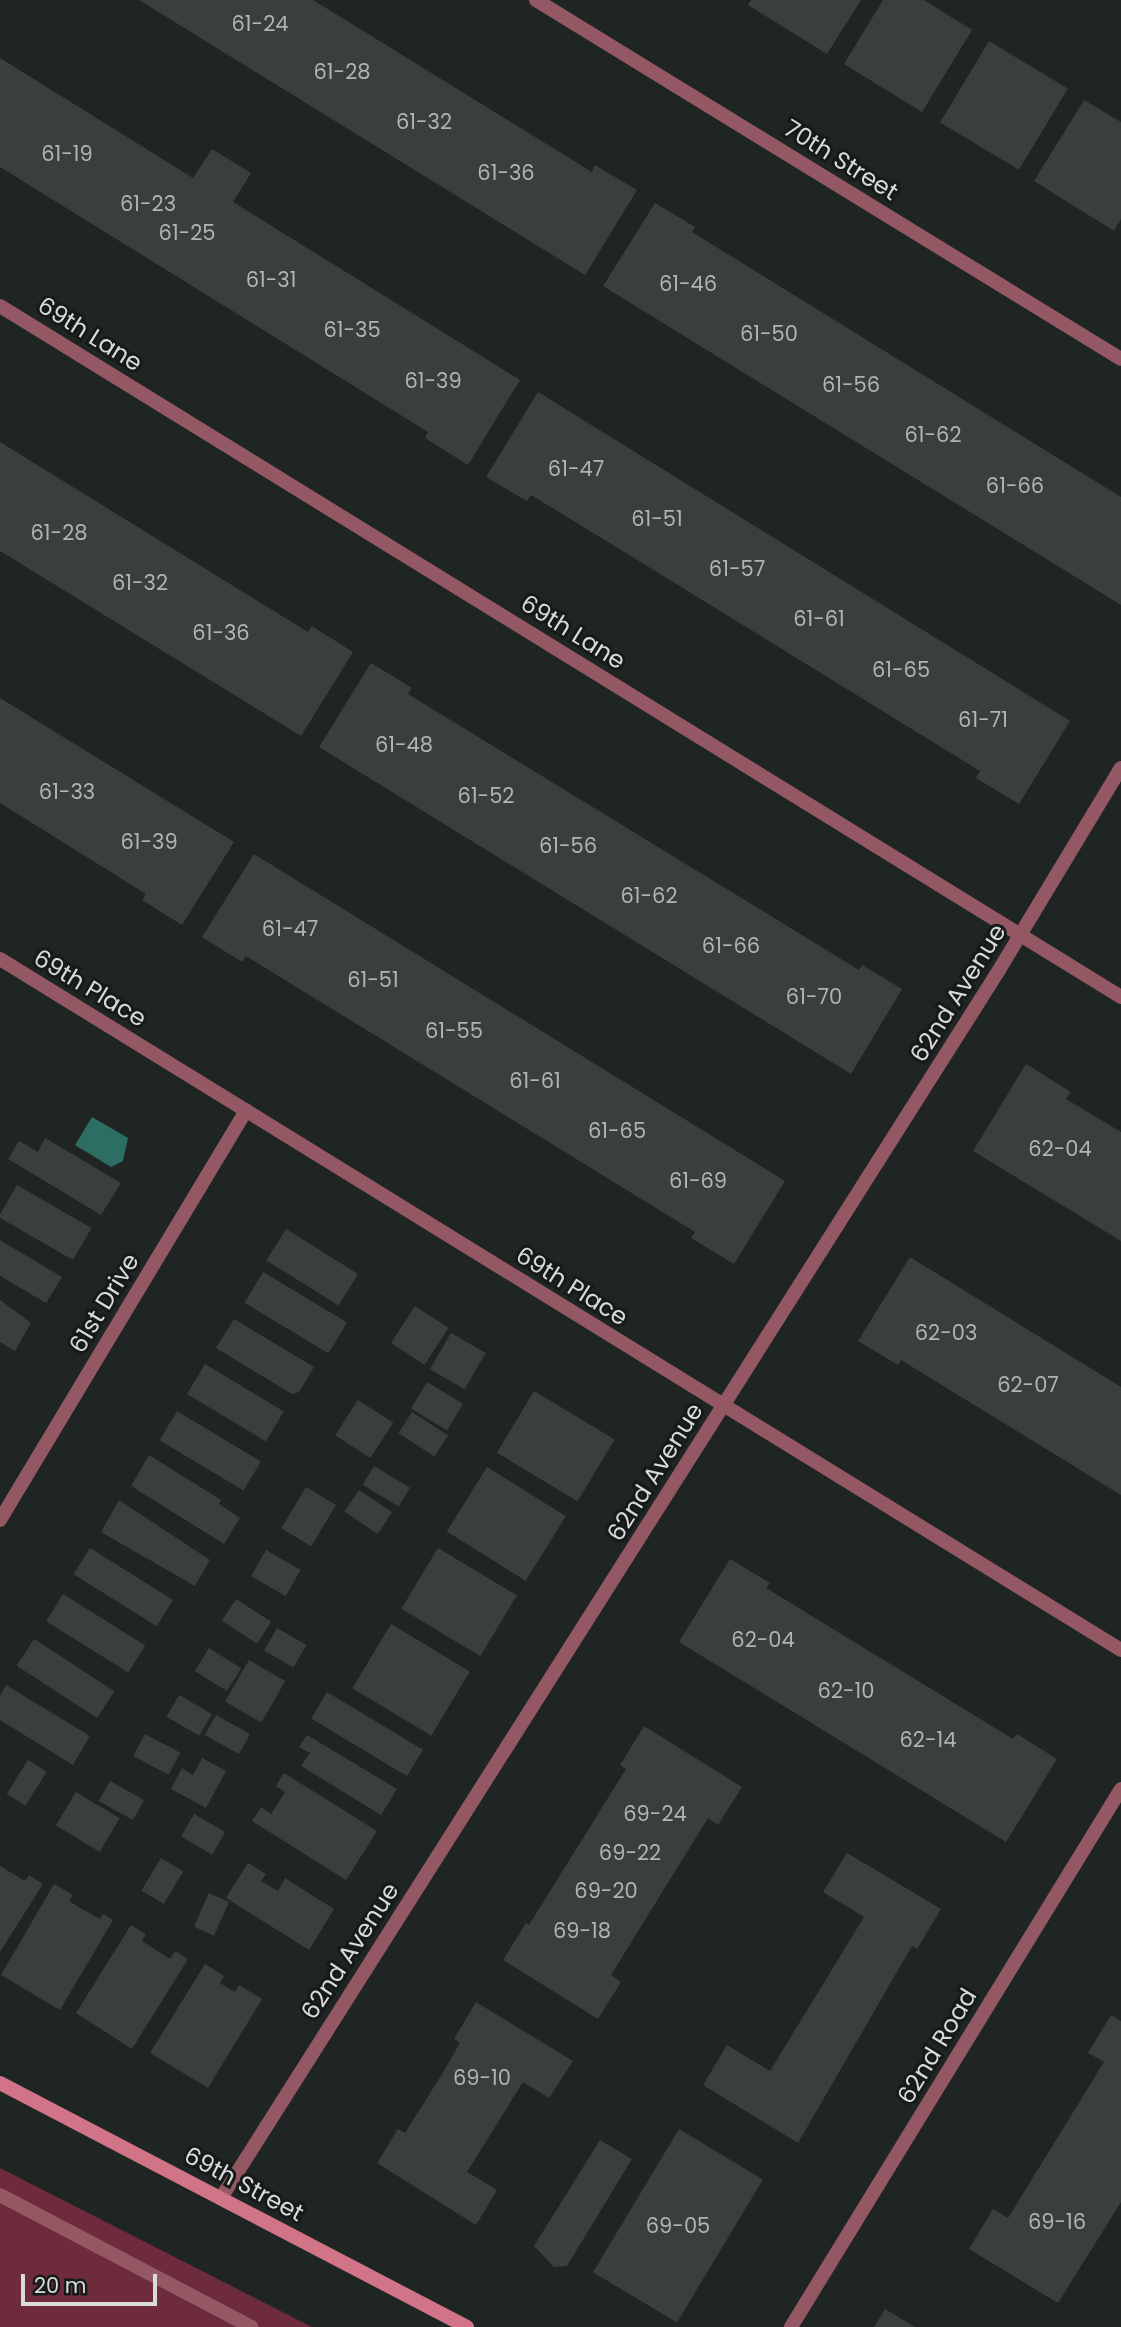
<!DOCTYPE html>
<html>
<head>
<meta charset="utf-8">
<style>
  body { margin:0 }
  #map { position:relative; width:1121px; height:2327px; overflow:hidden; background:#1f2523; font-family:Poppins,sans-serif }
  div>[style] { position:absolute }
  .green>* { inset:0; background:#6d2b3c }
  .water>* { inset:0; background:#2d6e62 }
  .building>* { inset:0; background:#393f3d; transform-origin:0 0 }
  .lane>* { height:14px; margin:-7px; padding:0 7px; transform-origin:7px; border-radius:7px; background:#935864 }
  .street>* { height:14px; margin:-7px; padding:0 7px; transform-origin:7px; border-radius:7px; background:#935864 }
  .secondary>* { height:14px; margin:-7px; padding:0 7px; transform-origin:7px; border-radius:7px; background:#d27488 }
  span { translate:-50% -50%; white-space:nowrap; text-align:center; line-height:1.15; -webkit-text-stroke:6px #161b1a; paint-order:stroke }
  .number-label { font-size:21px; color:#b0b4b3 }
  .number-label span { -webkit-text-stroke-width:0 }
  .street-label { font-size:24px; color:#d8dbda }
  .scale { position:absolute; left:21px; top:2274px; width:136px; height:32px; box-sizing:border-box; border:4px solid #d8dbda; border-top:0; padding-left:9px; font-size:21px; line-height:24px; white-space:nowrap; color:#d8dbda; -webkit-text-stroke:5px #161b1a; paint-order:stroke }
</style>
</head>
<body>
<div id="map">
  <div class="green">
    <i style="clip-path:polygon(0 2168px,312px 2327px,0 2327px)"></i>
  </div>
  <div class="water">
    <i style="clip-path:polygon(92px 1117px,128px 1138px,123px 1161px,111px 1167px,75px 1145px)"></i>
  </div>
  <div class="building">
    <i style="clip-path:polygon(139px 0,313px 0,592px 172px,595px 165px,637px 190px,585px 275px)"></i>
    <i style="clip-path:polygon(751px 0,861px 0,827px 54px,748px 5px)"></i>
    <i style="clip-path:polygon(883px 0,924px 0,972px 30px,922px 112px,844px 64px)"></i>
    <i style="left:989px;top:41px;width:92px;height:95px;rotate:31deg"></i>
    <i style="clip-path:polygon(0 58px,193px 178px,212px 149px,251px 173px,233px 202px,520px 380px,468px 465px,425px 438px,428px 432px,0 167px)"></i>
    <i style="clip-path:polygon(1084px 100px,1121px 122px,1121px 219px,1114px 231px,1034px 181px)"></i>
    <i style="clip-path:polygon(655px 203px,695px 227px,692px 232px,1121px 497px,1121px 605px,603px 286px)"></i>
    <i style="clip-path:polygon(538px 392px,1070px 721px,1019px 804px,976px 778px,980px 771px,613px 545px,531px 495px,527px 501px,486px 477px)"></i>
    <i style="clip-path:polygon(0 442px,308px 632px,312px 626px,353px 652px,301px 736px,0 551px)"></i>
    <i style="clip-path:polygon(371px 663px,412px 688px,408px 694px,694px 869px,859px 970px,862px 965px,902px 989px,851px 1074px,319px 747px)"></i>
    <i style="clip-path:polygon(0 698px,234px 842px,182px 925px,142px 900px,146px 894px,0 803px)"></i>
    <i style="clip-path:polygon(254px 854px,785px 1181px,734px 1264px,691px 1238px,695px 1232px,246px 956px,242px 962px,202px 937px)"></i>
    <i style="clip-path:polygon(1026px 1064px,1071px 1092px,1066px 1099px,1121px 1132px,1121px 1241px,973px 1151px)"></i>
    <i style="clip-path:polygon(45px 1138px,121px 1183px,101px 1215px,8px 1159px,19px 1141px,38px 1152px)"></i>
    <i style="left:17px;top:1185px;width:86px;height:37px;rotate:30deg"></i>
    <i style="left:286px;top:1229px;width:85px;height:37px;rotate:32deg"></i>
    <i style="clip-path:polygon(0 1240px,62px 1277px,46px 1303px,0 1276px)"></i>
    <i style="clip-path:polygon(910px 1257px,1121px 1387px,1121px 1495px,901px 1360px,898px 1365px,858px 1341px)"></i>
    <i style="left:263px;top:1272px;width:98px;height:36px;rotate:31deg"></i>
    <i style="clip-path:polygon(0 1300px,31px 1323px,15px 1351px,0 1342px)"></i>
    <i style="left:415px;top:1306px;width:40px;height:44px;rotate:33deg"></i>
    <i style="clip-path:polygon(234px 1319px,314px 1367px,299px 1392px,292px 1394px,216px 1348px)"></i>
    <i style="left:451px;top:1333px;width:40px;height:42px;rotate:30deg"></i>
    <i style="left:205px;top:1364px;width:92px;height:35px;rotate:31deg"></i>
    <i style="left:427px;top:1382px;width:42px;height:31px;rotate:31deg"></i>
    <i style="left:534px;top:1391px;width:94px;height:72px;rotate:31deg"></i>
    <i style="left:358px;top:1400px;width:42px;height:42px;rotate:33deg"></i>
    <i style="left:177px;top:1411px;width:98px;height:34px;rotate:31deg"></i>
    <i style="left:412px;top:1412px;width:43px;height:25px;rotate:33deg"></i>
    <i style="clip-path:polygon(149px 1455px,221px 1500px,219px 1504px,240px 1518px,224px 1544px,131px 1486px)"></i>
    <i style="left:374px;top:1466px;width:42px;height:22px;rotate:31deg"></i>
    <i style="left:487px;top:1467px;width:93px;height:76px;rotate:32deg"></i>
    <i style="left:306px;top:1487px;width:35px;height:48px;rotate:31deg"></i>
    <i style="left:359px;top:1490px;width:40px;height:26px;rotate:34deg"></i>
    <i style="clip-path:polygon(119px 1500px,210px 1560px,195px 1586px,101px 1532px)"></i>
    <i style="left:90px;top:1548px;width:98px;height:31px;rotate:32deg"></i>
    <i style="left:438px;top:1548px;width:92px;height:71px;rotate:31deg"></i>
    <i style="left:266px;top:1550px;width:40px;height:30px;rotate:30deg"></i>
    <i style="clip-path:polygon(730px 1559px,770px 1583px,766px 1588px,1013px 1739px,1017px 1734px,1057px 1759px,1006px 1842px,679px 1642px)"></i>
    <i style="left:63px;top:1594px;width:97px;height:32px;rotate:32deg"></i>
    <i style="left:236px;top:1599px;width:42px;height:26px;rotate:33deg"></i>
    <i style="left:391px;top:1624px;width:92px;height:75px;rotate:31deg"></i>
    <i style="left:277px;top:1628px;width:34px;height:26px;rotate:30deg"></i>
    <i style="left:34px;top:1639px;width:96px;height:32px;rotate:33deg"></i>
    <i style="left:209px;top:1648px;width:38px;height:27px;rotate:32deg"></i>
    <i style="left:249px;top:1660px;width:42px;height:48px;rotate:30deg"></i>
    <i style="clip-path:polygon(6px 1685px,90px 1736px,73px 1765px,0 1720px,0 1696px)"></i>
    <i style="left:327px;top:1692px;width:112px;height:31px;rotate:31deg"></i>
    <i style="left:179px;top:1695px;width:38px;height:25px;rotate:30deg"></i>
    <i style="left:216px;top:1715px;width:39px;height:23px;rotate:29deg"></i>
    <i style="clip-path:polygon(644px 1726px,742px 1787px,718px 1825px,708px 1818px,611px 1975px,621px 1982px,598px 2019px,503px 1960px,526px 1923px,529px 1925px,626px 1769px,620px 1765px)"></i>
    <i style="left:145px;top:1734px;width:40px;height:25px;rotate:28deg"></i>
    <i style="clip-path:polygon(307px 1735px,397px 1789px,381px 1815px,301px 1766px,310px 1753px,299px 1747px)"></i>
    <i style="clip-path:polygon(202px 1758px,226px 1771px,206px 1808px,171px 1789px,182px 1768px,193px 1775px)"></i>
    <i style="left:28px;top:1760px;width:22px;height:40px;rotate:32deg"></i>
    <i style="clip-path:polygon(284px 1773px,377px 1831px,346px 1880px,252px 1821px,261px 1807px,271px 1814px,285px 1792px,276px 1786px)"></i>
    <i style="left:110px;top:1781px;width:39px;height:23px;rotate:29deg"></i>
    <i style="left:76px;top:1792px;width:51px;height:39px;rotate:31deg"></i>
    <i style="left:194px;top:1814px;width:36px;height:26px;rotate:30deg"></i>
    <i style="clip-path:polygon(847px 1853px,941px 1909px,917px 1949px,912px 1946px,798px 2143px,703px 2085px,727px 2045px,770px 2071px,792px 2035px,864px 1917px,823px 1892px)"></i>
    <i style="left:161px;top:1858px;width:26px;height:38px;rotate:31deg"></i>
    <i style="clip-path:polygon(248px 1863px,266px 1874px,261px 1881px,278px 1891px,285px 1878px,334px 1909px,309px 1950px,226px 1898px)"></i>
    <i style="clip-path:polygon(0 1866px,25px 1881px,29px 1875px,43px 1884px,0 1952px)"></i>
    <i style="clip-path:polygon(54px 1884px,73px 1895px,69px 1901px,80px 1908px,100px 1919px,103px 1914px,113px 1920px,60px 2010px,1px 1975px)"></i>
    <i style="left:209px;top:1893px;width:22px;height:37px;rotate:24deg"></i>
    <i style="clip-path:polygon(131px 1925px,146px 1934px,142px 1941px,170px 1959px,175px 1951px,188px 1959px,132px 2049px,76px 2013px)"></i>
    <i style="clip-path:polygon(205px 1964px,224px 1976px,220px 1983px,235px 1992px,239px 1985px,262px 1999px,208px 2088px,150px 2053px)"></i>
    <i style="clip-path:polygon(476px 2002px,573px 2061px,549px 2098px,523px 2082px,467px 2172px,497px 2190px,476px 2225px,377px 2163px,398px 2129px,405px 2133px,442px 2074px,460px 2043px,454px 2039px)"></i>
    <i style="clip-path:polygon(1111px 2015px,1121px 2021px,1121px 2202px,1058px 2303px,969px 2249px,993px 2209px,1008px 2218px,1104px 2062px,1088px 2053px)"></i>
    <i style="left:679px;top:2129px;width:98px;height:167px;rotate:31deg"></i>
    <i style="clip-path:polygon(600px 2140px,632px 2159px,567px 2266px,554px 2267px,534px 2246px)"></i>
    <i style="clip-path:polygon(885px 2309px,915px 2327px,874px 2327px)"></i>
  </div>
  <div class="lane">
    <i style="left:0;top:2195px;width:284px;rotate:27.7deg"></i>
  </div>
  <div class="street">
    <i style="left:536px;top:0;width:686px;rotate:31.54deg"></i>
    <i style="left:0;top:306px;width:1317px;rotate:31.65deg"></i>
    <i style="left:0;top:959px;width:1317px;rotate:31.65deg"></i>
    <i style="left:0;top:1520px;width:478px;rotate:-59deg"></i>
    <i style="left:221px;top:2198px;width:1454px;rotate:-57.64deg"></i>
    <i style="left:999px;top:970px;width:236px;rotate:-58.9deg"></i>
    <i style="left:791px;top:2327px;width:631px;rotate:-58.48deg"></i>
  </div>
  <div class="secondary">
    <i style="left:0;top:2083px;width:527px;rotate:27.59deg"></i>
  </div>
  <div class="number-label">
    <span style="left:260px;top:24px">61-24</span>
    <span style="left:342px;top:72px">61-28</span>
    <span style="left:424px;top:122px">61-32</span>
    <span style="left:67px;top:154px">61-19</span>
    <span style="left:506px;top:173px">61-36</span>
    <span style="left:148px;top:204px">61-23</span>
    <span style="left:187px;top:233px">61-25</span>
    <span style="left:271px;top:280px">61-31</span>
    <span style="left:688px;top:284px">61-46</span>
    <span style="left:352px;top:330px">61-35</span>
    <span style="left:769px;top:334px">61-50</span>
    <span style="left:433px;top:381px">61-39</span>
    <span style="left:851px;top:385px">61-56</span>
    <span style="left:933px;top:435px">61-62</span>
    <span style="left:576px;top:469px">61-47</span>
    <span style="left:1015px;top:486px">61-66</span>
    <span style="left:657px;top:519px">61-51</span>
    <span style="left:59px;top:533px">61-28</span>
    <span style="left:737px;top:569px">61-57</span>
    <span style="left:140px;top:583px">61-32</span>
    <span style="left:819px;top:619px">61-61</span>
    <span style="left:221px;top:633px">61-36</span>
    <span style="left:901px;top:670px">61-65</span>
    <span style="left:983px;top:720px">61-71</span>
    <span style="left:404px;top:745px">61-48</span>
    <span style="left:67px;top:792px">61-33</span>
    <span style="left:486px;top:796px">61-52</span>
    <span style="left:149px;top:842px">61-39</span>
    <span style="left:568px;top:846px">61-56</span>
    <span style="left:649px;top:896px">61-62</span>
    <span style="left:290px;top:929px">61-47</span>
    <span style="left:731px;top:946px">61-66</span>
    <span style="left:373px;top:980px">61-51</span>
    <span style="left:814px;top:997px">61-70</span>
    <span style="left:454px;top:1031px">61-55</span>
    <span style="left:535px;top:1081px">61-61</span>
    <span style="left:617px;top:1131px">61-65</span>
    <span style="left:1060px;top:1149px">62-04</span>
    <span style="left:698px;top:1181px">61-69</span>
    <span style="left:946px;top:1333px">62-03</span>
    <span style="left:1028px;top:1385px">62-07</span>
    <span style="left:763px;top:1640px">62-04</span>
    <span style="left:846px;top:1691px">62-10</span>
    <span style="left:928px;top:1740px">62-14</span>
    <span style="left:655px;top:1814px">69-24</span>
    <span style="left:630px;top:1853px">69-22</span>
    <span style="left:606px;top:1891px">69-20</span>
    <span style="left:582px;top:1931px">69-18</span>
    <span style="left:482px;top:2078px">69-10</span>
    <span style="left:1057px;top:2222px">69-16</span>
    <span style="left:678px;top:2226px">69-05</span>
  </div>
  <div class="street-label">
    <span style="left:841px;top:160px;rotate:32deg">70th Street</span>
    <span style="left:90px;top:334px;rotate:32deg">69th Lane</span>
    <span style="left:573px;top:632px;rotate:32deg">69th Lane</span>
    <span style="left:90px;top:988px;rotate:31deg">69th Place</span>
    <span style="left:958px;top:993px;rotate:-58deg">62nd Avenue</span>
    <span style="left:572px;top:1286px;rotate:32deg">69th Place</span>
    <span style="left:104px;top:1303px;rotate:-59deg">61st Drive</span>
    <span style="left:655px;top:1472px;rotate:-58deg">62nd Avenue</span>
    <span style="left:350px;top:1951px;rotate:-57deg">62nd Avenue</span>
    <span style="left:937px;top:2046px;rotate:-59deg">62nd Road</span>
    <span style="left:244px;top:2184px;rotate:28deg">69th Street</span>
  </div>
  <div class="scale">20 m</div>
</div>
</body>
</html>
